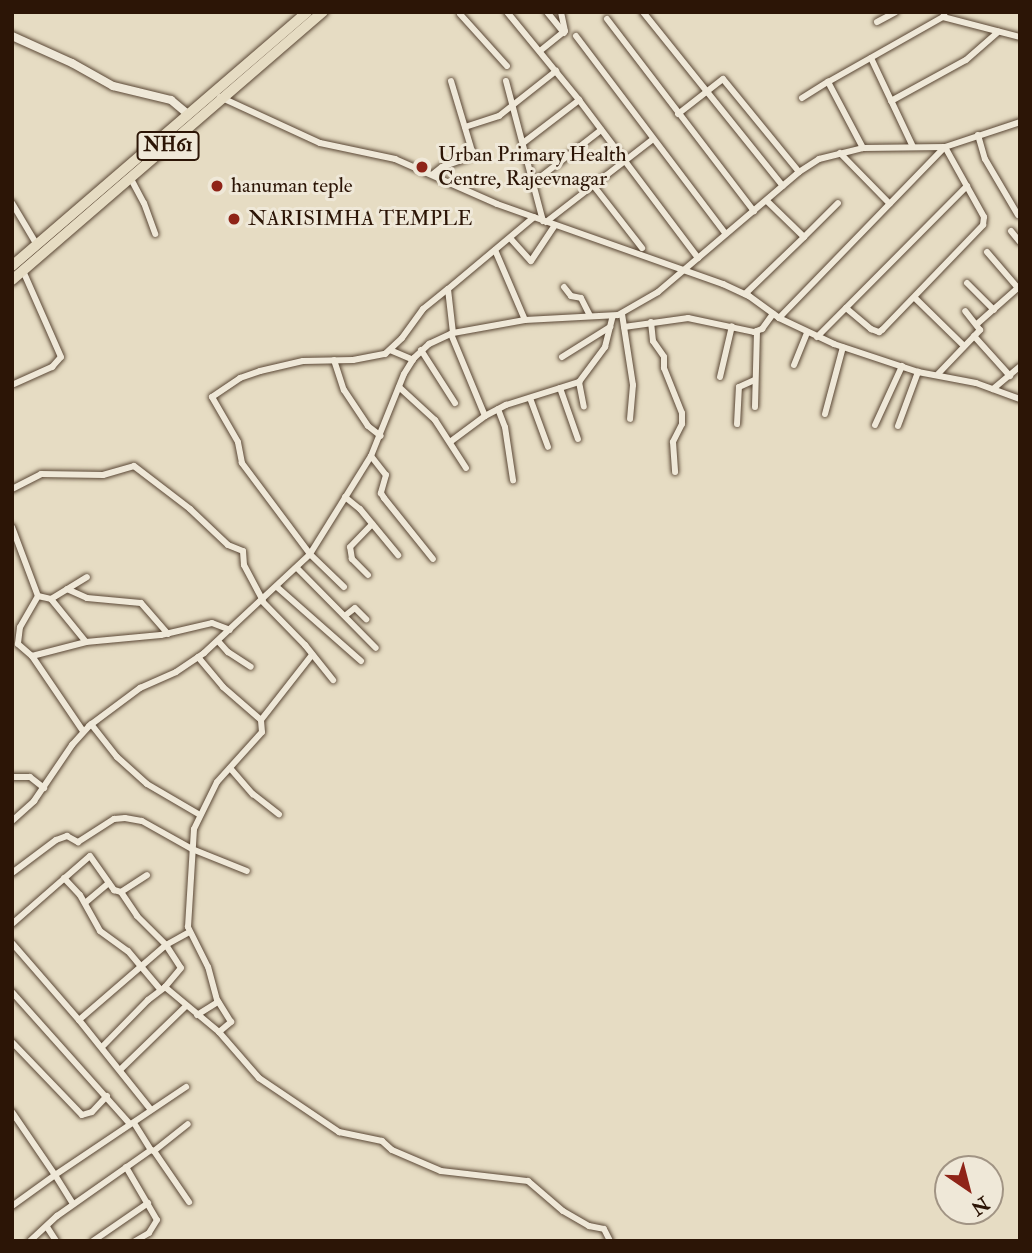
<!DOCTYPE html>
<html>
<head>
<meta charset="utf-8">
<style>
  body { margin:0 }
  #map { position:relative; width:1032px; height:1253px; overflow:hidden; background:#e6dcc3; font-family:"IM FELL Double Pica",serif }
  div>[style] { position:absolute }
  .roads { filter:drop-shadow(0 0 2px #5a4735) drop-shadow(0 0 2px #5a4735) }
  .street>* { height:6px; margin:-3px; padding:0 3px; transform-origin:3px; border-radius:3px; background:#efe8d8 }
  .secondary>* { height:8px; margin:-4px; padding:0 4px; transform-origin:4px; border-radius:4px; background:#efe8d8 }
  .highway>* { height:10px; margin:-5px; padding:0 5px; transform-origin:5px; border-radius:5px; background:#e6dcc3 }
  .dots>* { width:19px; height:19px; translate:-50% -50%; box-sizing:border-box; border:4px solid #efe8d8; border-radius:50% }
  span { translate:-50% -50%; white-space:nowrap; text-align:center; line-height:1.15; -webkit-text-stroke:6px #efe8d8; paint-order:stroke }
  .shield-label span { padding:2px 5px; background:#efe8d8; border:2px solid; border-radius:5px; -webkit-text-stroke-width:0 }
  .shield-label { font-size:19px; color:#2c1506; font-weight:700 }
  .poi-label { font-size:21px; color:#2c1506 }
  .left { translate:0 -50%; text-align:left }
  .frame { position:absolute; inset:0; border:14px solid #2c1506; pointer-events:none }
  .north { position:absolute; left:934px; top:1155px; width:70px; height:70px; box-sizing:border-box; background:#efe8d8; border:2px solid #a19484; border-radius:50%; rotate:145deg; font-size:19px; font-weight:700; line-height:28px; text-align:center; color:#2c1506 }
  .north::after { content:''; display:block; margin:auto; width:24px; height:32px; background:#8f2418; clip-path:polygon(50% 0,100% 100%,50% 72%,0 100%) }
</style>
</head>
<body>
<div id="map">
  <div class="roads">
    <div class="street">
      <i style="left:507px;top:12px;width:114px;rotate:50.7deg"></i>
      <i style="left:579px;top:100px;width:198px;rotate:53deg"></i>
      <i style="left:547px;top:12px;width:27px;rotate:51deg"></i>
      <i style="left:643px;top:12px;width:223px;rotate:51.2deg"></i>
      <i style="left:460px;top:14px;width:70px;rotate:47.9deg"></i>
      <i style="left:943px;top:17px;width:80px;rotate:14.6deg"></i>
      <i style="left:607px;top:19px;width:242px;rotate:52.6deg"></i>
      <i style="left:877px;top:22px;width:21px;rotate:-28deg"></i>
      <i style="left:576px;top:36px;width:248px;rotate:52.9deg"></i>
      <i style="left:540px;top:51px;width:32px;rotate:-39deg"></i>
      <i style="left:565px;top:31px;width:19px;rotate:-102deg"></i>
      <i style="left:871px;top:58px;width:98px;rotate:64.7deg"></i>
      <i style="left:506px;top:81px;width:145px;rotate:75.2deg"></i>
      <i style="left:220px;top:97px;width:110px;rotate:24.7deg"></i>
      <i style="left:320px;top:143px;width:77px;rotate:12deg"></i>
      <i style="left:395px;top:159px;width:111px;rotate:23.8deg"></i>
      <i style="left:497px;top:204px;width:240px;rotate:19.5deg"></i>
      <i style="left:723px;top:284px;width:29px;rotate:25deg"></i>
      <i style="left:749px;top:296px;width:37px;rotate:36deg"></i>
      <i style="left:779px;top:318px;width:61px;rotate:25.3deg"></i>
      <i style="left:834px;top:344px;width:89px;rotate:18.4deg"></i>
      <i style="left:918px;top:372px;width:59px;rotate:10.7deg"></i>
      <i style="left:976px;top:383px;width:47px;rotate:20deg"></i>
      <i style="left:802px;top:98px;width:31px;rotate:-32deg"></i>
      <i style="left:891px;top:101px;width:85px;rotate:-28.7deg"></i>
      <i style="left:966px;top:60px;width:43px;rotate:-41.2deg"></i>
      <i style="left:678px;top:114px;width:57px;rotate:-37.9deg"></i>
      <i style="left:723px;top:79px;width:120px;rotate:50.7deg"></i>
      <i style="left:465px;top:127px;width:36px;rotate:-18deg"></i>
      <i style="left:499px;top:116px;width:73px;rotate:-38.3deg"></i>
      <i style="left:978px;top:135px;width:25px;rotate:74deg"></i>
      <i style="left:985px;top:159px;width:65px;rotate:59.5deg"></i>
      <i style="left:523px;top:143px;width:71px;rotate:-37.5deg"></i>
      <i style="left:863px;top:148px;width:75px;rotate:-117.9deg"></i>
      <i style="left:828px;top:82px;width:132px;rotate:-29.5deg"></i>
      <i style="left:943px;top:17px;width:5px;rotate:-68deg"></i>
      <i style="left:840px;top:153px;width:71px;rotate:45.6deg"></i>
      <i style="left:433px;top:174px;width:11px;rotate:-38deg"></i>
      <i style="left:442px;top:167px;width:29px;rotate:-20deg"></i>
      <i style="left:469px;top:157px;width:7px;rotate:-63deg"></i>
      <i style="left:472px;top:151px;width:73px;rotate:-106.7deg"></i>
      <i style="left:131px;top:179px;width:27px;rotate:62deg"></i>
      <i style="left:144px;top:203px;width:33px;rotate:70deg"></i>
      <i style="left:534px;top:182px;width:85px;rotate:-37.8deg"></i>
      <i style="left:593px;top:185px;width:80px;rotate:52.1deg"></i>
      <i style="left:12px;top:203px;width:49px;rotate:59.2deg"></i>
      <i style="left:546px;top:222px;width:135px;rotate:-37.8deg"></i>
      <i style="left:1011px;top:231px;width:14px;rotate:51deg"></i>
      <i style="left:804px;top:237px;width:48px;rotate:-45deg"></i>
      <i style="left:510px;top:238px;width:31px;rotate:48deg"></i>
      <i style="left:531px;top:261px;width:43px;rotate:-56.3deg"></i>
      <i style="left:495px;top:250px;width:76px;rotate:66.8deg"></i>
      <i style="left:987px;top:252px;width:48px;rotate:49.3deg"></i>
      <i style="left:967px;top:283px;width:38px;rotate:45deg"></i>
      <i style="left:564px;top:287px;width:11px;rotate:52deg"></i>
      <i style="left:571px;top:296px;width:10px;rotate:11deg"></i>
      <i style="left:581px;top:298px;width:20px;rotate:63deg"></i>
      <i style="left:745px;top:294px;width:82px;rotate:-44deg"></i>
      <i style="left:804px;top:237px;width:52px;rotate:-135.8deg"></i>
      <i style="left:915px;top:298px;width:67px;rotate:44.4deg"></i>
      <i style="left:846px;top:308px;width:33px;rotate:40deg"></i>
      <i style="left:871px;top:329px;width:9px;rotate:21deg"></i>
      <i style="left:879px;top:332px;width:4px;rotate:-34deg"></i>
      <i style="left:882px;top:330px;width:146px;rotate:-46.1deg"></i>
      <i style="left:983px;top:225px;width:8px;rotate:-83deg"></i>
      <i style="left:984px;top:217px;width:80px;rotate:-119.1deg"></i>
      <i style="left:622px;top:314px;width:72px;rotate:81.2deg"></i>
      <i style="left:633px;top:385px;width:34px;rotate:95deg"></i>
      <i style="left:779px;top:318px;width:238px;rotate:-45.9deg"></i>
      <i style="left:651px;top:322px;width:19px;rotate:84deg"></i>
      <i style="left:653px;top:341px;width:19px;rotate:55deg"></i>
      <i style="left:664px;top:357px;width:11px;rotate:90deg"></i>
      <i style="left:664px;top:368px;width:48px;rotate:68.2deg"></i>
      <i style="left:682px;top:413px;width:11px;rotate:90deg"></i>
      <i style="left:682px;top:424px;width:20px;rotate:117deg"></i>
      <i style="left:673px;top:442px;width:30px;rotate:86deg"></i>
      <i style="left:977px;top:324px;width:57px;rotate:-41.5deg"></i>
      <i style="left:624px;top:327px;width:65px;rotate:-8deg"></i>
      <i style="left:688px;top:318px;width:67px;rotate:12deg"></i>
      <i style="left:754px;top:332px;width:9px;rotate:-21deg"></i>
      <i style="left:762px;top:329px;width:19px;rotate:-54deg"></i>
      <i style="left:453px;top:333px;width:44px;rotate:-96.5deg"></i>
      <i style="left:448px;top:289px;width:112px;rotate:-39.9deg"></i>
      <i style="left:974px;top:336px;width:54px;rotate:48deg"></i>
      <i style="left:817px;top:337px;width:213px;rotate:-45.2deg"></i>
      <i style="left:390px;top:350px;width:25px;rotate:23deg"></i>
      <i style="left:421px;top:350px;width:63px;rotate:57.3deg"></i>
      <i style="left:562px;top:357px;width:57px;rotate:-32deg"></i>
      <i style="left:334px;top:360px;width:32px;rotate:72deg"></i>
      <i style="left:344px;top:390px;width:43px;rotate:56.3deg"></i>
      <i style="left:368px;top:426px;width:16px;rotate:38deg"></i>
      <i style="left:794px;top:365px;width:35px;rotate:-68deg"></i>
      <i style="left:938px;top:374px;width:61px;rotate:-46.3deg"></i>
      <i style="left:980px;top:330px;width:24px;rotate:-128deg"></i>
      <i style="left:720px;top:377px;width:52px;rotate:-76.8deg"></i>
      <i style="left:579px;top:382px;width:25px;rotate:79deg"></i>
      <i style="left:14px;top:384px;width:42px;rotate:-24.1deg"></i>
      <i style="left:52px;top:367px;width:13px;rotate:-48deg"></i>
      <i style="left:61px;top:357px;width:94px;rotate:-113.8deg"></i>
      <i style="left:399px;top:387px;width:49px;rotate:42.5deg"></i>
      <i style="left:435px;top:420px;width:57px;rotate:57.1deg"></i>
      <i style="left:560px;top:388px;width:54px;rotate:70.6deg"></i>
      <i style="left:993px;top:389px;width:35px;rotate:-40deg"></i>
      <i style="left:530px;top:398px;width:52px;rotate:69.8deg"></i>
      <i style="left:755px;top:407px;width:76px;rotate:-88.5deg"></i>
      <i style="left:498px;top:409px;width:19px;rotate:69deg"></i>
      <i style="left:505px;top:427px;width:54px;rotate:81.4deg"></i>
      <i style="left:825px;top:414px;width:69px;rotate:-75deg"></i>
      <i style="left:485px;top:416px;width:24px;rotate:-28deg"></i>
      <i style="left:506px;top:405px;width:77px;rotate:-17.5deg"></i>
      <i style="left:579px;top:382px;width:44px;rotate:-53.4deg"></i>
      <i style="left:605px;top:347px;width:32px;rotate:-76deg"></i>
      <i style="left:737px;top:424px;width:37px;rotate:-87deg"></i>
      <i style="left:739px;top:387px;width:17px;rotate:-24deg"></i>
      <i style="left:875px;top:425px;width:65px;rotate:-65.4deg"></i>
      <i style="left:898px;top:426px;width:58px;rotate:-69.7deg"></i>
      <i style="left:450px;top:442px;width:44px;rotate:-36.6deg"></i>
      <i style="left:485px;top:416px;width:89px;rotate:-112.5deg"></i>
      <i style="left:371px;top:456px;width:24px;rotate:52deg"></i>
      <i style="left:386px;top:475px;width:19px;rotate:106deg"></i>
      <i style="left:381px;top:493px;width:6px;rotate:59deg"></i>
      <i style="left:384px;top:498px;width:78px;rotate:51.2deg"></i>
      <i style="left:12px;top:489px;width:33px;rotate:-27deg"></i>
      <i style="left:41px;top:474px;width:62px;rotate:0.9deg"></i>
      <i style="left:103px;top:475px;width:32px;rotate:-16deg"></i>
      <i style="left:134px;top:466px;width:71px;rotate:37.5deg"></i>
      <i style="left:190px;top:509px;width:52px;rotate:43.5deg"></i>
      <i style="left:228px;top:545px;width:16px;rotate:22deg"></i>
      <i style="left:243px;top:551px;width:14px;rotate:86deg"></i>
      <i style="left:244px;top:565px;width:40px;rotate:62deg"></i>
      <i style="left:345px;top:497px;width:19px;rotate:39deg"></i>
      <i style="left:360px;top:509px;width:60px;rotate:50.4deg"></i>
      <i style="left:12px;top:527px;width:74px;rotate:69.4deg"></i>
      <i style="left:38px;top:596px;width:13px;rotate:13deg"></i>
      <i style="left:51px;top:599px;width:42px;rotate:-31.4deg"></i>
      <i style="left:297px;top:568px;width:112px;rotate:45.4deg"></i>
      <i style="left:368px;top:575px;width:23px;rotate:-135deg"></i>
      <i style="left:352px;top:559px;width:12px;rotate:-99deg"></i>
      <i style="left:350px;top:547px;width:32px;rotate:-46deg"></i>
      <i style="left:277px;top:587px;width:112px;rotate:41.4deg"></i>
      <i style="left:344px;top:587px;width:47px;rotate:-135.9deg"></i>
      <i style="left:310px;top:554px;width:114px;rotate:-126.8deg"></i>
      <i style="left:242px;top:463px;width:21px;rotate:-101deg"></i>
      <i style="left:238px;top:442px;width:52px;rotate:-120deg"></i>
      <i style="left:212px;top:397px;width:34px;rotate:-34deg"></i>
      <i style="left:240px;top:378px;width:21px;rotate:-19deg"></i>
      <i style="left:260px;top:371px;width:44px;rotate:-13.1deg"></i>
      <i style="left:303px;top:361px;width:50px;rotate:-1.1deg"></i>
      <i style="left:353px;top:360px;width:33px;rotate:-11deg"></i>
      <i style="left:385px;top:354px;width:23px;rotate:-43deg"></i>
      <i style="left:402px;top:338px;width:36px;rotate:-54deg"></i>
      <i style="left:423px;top:309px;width:32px;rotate:-39deg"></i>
      <i style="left:67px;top:589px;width:22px;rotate:24deg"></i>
      <i style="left:87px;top:598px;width:54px;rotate:5.3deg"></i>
      <i style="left:141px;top:603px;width:41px;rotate:48.9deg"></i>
      <i style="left:38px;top:596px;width:36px;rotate:120deg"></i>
      <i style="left:20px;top:627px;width:17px;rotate:97deg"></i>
      <i style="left:18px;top:644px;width:18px;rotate:41deg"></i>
      <i style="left:32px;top:656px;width:91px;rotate:55.8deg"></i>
      <i style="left:51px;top:599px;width:55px;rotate:50.9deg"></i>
      <i style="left:262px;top:601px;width:62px;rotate:45.7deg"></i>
      <i style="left:305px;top:645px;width:45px;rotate:51.3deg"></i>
      <i style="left:346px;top:615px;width:11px;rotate:-38deg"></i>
      <i style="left:355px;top:608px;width:16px;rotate:45deg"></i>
      <i style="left:218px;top:641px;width:15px;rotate:48deg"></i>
      <i style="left:228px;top:652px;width:27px;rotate:33deg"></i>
      <i style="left:32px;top:656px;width:56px;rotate:-14.5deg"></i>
      <i style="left:86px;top:642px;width:75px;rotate:-5.3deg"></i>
      <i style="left:161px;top:635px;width:52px;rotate:-13.2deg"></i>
      <i style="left:212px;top:623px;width:19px;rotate:21deg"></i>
      <i style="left:198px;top:657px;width:39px;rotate:50deg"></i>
      <i style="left:223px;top:687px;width:50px;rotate:41deg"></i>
      <i style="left:261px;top:720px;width:83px;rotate:-51.9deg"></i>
      <i style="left:91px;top:724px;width:42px;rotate:51.8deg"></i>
      <i style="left:117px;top:757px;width:40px;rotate:42deg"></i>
      <i style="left:147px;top:784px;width:61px;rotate:30.3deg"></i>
      <i style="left:230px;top:768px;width:35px;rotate:49deg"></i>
      <i style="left:253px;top:794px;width:33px;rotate:38deg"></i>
      <i style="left:12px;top:777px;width:18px"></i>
      <i style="left:30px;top:777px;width:18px;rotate:38deg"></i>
      <i style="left:12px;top:821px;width:30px;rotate:-42deg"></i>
      <i style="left:34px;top:801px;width:68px;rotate:-55.8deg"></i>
      <i style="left:72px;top:745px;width:25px;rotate:-48deg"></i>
      <i style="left:89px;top:726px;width:64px;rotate:-36.7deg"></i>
      <i style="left:140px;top:688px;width:39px;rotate:-24deg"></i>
      <i style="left:176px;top:672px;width:34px;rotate:-34deg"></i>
      <i style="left:204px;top:653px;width:145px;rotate:-43deg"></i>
      <i style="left:310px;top:554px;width:115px;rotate:-58.1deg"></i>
      <i style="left:371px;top:456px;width:88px;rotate:-68.1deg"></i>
      <i style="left:404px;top:374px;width:19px;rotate:-58deg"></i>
      <i style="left:414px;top:358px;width:21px;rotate:-43deg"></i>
      <i style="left:429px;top:344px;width:26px;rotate:-25deg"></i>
      <i style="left:453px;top:333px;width:73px;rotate:-10.2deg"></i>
      <i style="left:525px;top:320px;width:93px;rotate:-3.1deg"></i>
      <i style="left:618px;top:315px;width:46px;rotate:-29.9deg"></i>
      <i style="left:658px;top:292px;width:185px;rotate:-40.4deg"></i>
      <i style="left:799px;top:172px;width:24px;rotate:-33deg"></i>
      <i style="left:819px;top:159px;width:45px;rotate:-14deg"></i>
      <i style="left:863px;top:148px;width:82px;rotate:-0.7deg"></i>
      <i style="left:945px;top:147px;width:79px;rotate:-18.4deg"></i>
      <i style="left:12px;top:873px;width:55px;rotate:-36.9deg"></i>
      <i style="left:56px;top:840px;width:12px;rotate:-20deg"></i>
      <i style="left:67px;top:836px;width:13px;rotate:29deg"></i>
      <i style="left:78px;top:842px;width:43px;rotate:-32.6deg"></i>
      <i style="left:114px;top:819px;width:11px;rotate:-5deg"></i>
      <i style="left:125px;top:818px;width:17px;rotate:10deg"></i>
      <i style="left:142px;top:821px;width:57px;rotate:29.2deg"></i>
      <i style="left:192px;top:849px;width:59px;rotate:21.8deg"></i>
      <i style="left:64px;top:878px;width:23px;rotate:47deg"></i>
      <i style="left:80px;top:895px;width:41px;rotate:60.9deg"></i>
      <i style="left:100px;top:931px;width:34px;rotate:36deg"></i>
      <i style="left:128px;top:951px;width:50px;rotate:49.9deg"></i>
      <i style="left:121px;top:892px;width:31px;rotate:-33deg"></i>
      <i style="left:85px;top:903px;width:31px;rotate:-40deg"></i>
      <i style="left:12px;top:924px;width:103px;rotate:-41.1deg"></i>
      <i style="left:90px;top:856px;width:42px;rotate:54.8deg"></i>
      <i style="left:114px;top:890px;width:7px;rotate:16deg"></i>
      <i style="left:121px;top:892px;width:29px;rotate:56deg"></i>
      <i style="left:137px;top:916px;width:41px;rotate:45deg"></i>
      <i style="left:166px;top:945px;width:26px;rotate:-29deg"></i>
      <i style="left:12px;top:943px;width:102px;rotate:49deg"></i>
      <i style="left:79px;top:1020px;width:115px;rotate:-40.8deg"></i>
      <i style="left:166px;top:945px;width:27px;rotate:57deg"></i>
      <i style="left:181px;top:968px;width:25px;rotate:130deg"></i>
      <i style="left:12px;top:992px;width:176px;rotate:48.2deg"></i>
      <i style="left:197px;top:1015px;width:25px;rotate:-32deg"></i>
      <i style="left:79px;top:1020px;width:115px;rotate:51.3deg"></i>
      <i style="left:219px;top:1032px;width:16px;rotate:-40deg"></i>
      <i style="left:231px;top:1022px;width:26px;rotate:-122deg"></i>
      <i style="left:217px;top:1000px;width:34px;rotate:-105deg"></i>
      <i style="left:208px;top:967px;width:45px;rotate:-116.6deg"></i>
      <i style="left:188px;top:927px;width:98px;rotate:-86.5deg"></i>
      <i style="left:194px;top:829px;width:52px;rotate:-63.9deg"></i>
      <i style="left:217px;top:782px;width:67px;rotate:-48deg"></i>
      <i style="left:262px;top:732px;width:12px;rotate:-95deg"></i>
      <i style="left:12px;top:1042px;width:101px;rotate:46.2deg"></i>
      <i style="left:82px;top:1115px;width:10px;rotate:-17deg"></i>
      <i style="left:92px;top:1112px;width:22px;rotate:-47deg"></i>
      <i style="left:102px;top:1047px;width:66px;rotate:-45.6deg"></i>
      <i style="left:148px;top:1000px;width:21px;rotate:-37deg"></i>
      <i style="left:165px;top:987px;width:70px;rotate:39.8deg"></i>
      <i style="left:219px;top:1032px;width:61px;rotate:49deg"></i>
      <i style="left:259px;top:1078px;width:97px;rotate:34deg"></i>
      <i style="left:339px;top:1132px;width:44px;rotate:11.8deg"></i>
      <i style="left:382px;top:1141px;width:13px;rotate:42deg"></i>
      <i style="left:392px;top:1150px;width:53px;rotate:23.2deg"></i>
      <i style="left:441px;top:1171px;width:88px;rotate:6.6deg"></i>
      <i style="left:528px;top:1181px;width:46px;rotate:40.6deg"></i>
      <i style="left:563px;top:1211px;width:30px;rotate:30deg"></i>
      <i style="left:589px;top:1226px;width:15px;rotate:11deg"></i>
      <i style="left:604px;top:1229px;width:13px;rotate:63deg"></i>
      <i style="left:121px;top:1069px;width:91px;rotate:-44.1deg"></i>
      <i style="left:12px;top:1112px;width:76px;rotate:55.7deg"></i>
      <i style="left:55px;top:1175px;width:158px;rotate:-33.9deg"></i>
      <i style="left:134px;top:1123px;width:32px;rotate:58deg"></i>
      <i style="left:154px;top:1151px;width:62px;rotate:55.5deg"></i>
      <i style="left:126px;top:1167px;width:61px;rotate:59.7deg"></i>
      <i style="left:157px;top:1220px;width:15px;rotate:122deg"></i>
      <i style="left:149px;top:1233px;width:16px;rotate:150deg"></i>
      <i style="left:12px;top:1206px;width:53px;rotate:-35.8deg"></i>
      <i style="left:55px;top:1175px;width:34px;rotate:58deg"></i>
      <i style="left:47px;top:1227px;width:17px;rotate:57deg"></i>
      <i style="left:30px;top:1241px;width:37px;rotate:-43deg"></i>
      <i style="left:57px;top:1216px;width:115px;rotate:-35.1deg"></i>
      <i style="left:151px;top:1150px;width:3px;rotate:18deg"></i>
      <i style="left:154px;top:1151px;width:43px;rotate:-38.5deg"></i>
      <i style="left:93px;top:1241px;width:67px;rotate:-34.6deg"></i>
    </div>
    <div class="secondary">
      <i style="left:12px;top:36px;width:66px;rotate:24.2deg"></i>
      <i style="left:72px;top:63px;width:47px;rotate:29.3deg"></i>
      <i style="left:113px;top:86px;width:60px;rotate:13.6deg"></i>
      <i style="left:171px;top:100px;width:23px;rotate:40deg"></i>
    </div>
    <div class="highway">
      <i style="left:12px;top:266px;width:389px;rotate:-40.7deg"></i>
      <i style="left:12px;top:280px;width:411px;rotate:-40.8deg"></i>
    </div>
  </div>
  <div class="dots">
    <i style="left:422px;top:167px;background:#8f2418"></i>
    <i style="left:217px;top:186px;background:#8f2418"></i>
    <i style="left:234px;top:219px;background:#8f2418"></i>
  </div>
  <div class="shield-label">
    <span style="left:168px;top:146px">NH61</span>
  </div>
  <div class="poi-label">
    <span class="left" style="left:438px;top:167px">Urban Primary Health<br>Centre, Rajeevnagar</span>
    <span class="left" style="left:231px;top:186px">hanuman teple</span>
    <span class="left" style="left:248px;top:219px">NARISIMHA TEMPLE</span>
  </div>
  <div class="frame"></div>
  <div class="north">N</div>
</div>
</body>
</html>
